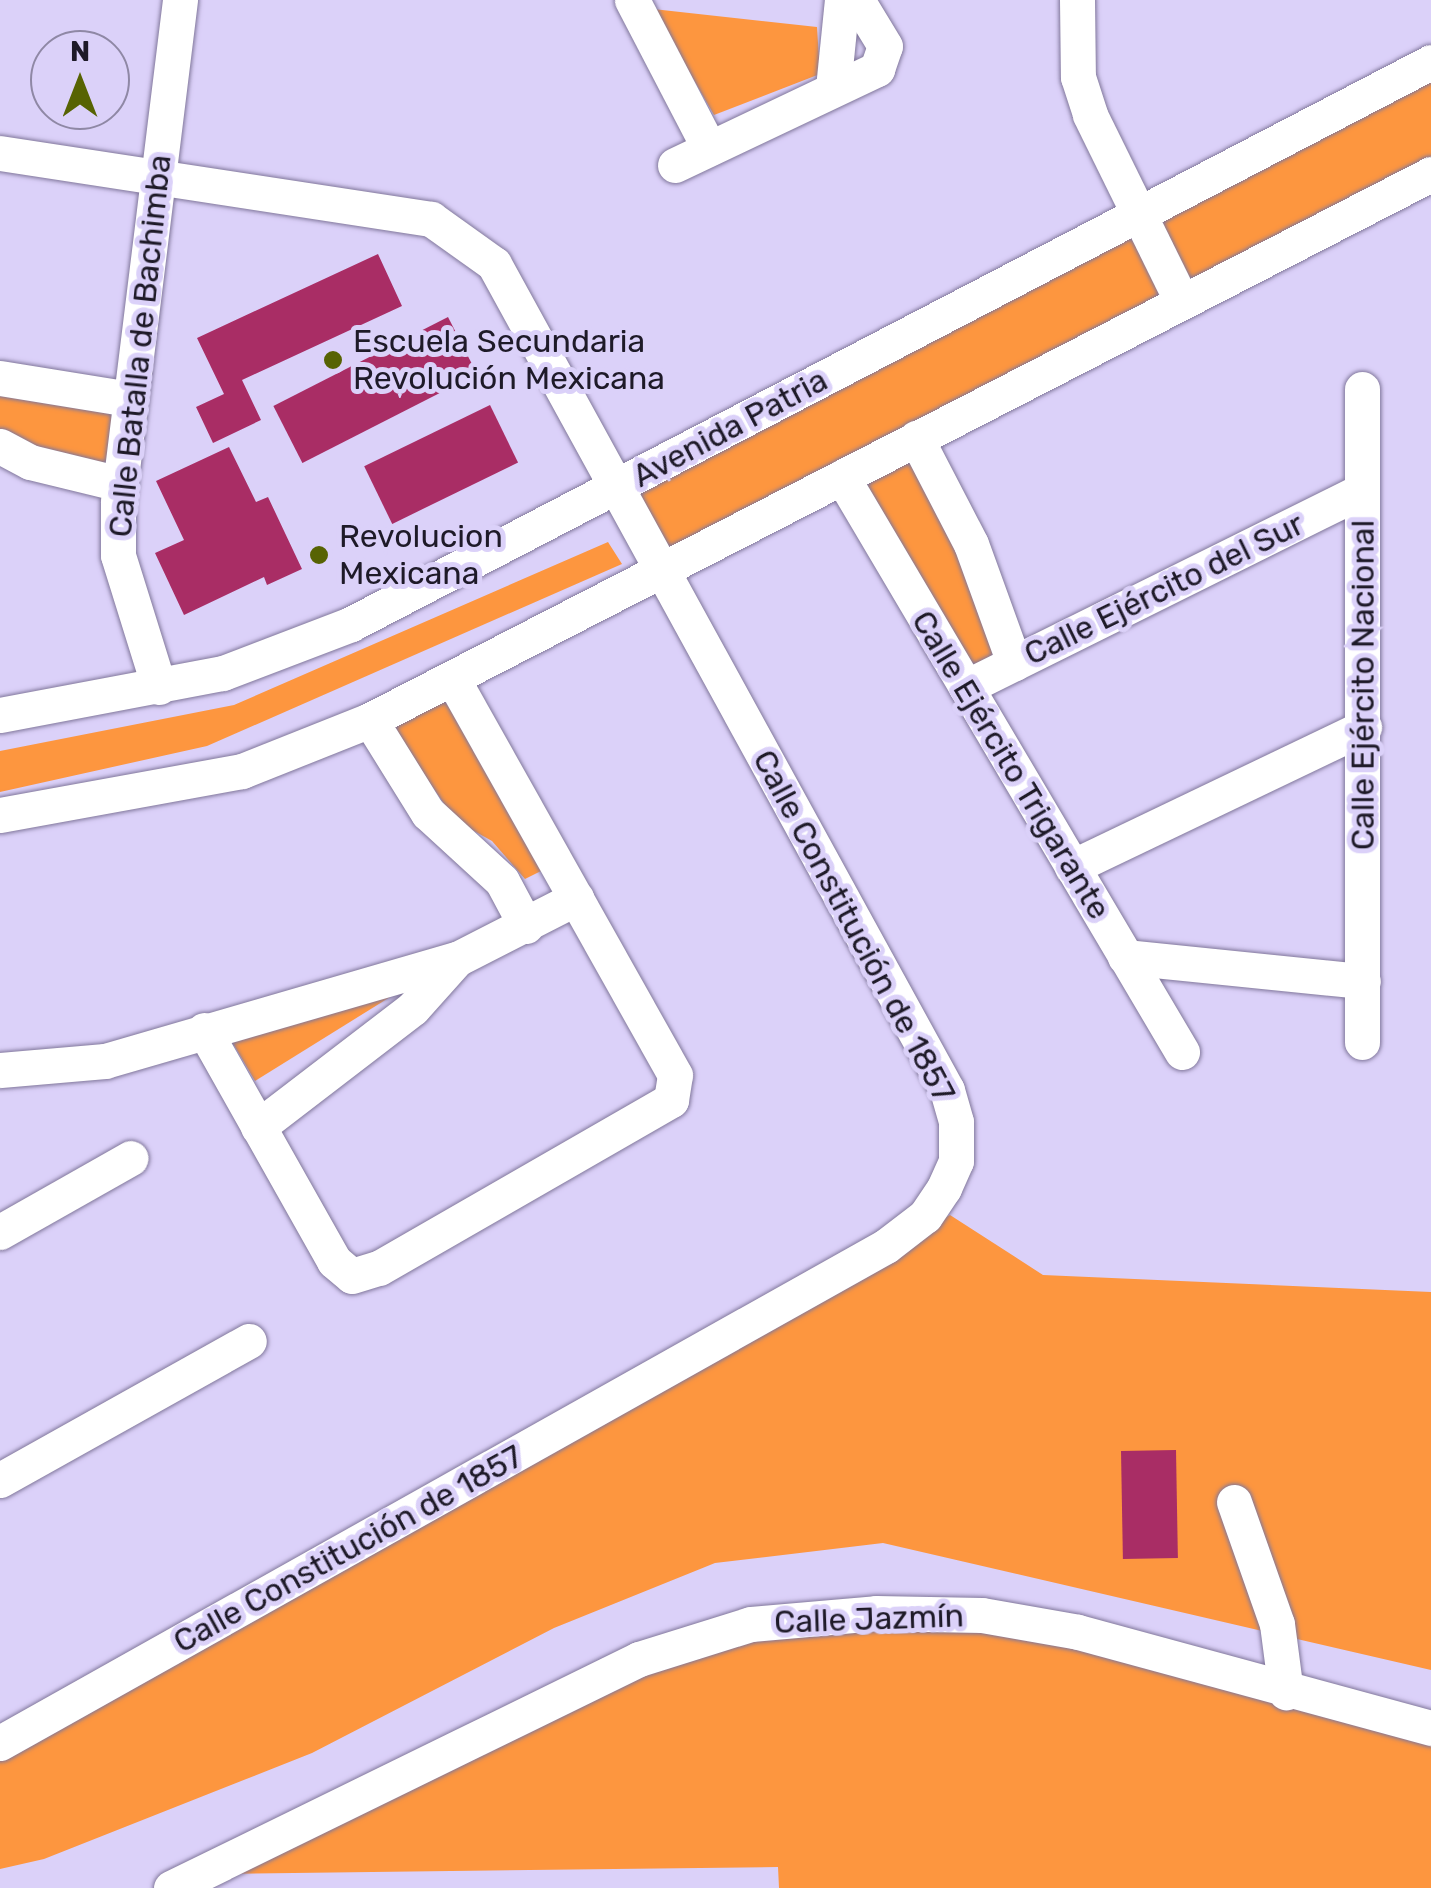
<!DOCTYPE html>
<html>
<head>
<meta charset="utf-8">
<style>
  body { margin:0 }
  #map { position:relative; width:1431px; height:1888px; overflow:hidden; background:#dbd1f9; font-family:Rubik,sans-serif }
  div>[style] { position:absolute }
  .green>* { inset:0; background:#fd963f }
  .building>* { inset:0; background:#a92d65; transform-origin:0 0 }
  .roads { filter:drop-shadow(0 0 2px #81779b) drop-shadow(0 0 2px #81779b) }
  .minor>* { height:35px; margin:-17.5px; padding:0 17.5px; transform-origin:17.5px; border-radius:17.5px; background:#fff }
  .dots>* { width:28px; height:28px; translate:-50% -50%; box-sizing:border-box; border:5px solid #dbd1f9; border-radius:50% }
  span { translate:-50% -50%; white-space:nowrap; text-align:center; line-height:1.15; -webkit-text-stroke:10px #dbd1f9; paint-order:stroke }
  .poi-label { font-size:32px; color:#1e1a28 }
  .left { translate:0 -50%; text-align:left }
  .street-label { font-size:32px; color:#1e1a28 }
  .north { position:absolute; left:30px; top:30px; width:100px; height:100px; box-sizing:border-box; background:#dbd1f9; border:2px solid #8f88a5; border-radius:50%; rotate:0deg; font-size:28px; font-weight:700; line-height:40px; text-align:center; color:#1e1a28 }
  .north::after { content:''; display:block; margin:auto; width:35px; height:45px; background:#576303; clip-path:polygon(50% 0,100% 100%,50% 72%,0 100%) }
</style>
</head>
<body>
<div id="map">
  <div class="green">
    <i style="clip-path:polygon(653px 9px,817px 27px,820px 74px,714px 115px)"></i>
    <i style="clip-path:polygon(1431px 62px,1431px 171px,1188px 288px,1149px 210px)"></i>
    <i style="clip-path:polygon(1130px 219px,1182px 302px,669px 554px,626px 482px)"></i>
    <i style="clip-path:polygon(0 382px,130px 399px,121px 478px,0 446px)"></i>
    <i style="clip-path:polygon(916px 438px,1014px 663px,966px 687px,842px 477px)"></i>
    <i style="clip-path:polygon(608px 542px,622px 564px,207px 746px,0 792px,0 751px,234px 705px)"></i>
    <i style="clip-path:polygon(446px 690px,549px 867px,525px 879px,492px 841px,456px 821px,387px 721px)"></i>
    <i style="clip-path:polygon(403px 989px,255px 1081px,231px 1040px)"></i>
    <i style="clip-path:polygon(950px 1215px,1043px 1275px,1431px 1292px,1431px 1670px,883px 1543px,715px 1563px,554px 1628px,312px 1753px,44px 1859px,0 1869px,0 1741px)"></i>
    <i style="clip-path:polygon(751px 1624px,1078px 1632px,1431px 1724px,1431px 1888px,779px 1888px,778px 1867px,211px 1874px)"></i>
  </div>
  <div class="building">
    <i style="clip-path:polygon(378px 254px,402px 306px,242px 380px,261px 420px,213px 443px,196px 407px,224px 394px,197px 338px)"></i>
    <i style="left:448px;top:317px;width:64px;height:196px;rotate:63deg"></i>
    <i style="left:490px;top:405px;width:64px;height:140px;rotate:64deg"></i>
    <i style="clip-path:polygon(229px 447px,256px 502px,268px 497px,302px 569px,267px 585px,264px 577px,184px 615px,155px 553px,184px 540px,156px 481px)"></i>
    <i style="left:1176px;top:1450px;width:108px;height:55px;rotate:89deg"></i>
  </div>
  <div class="roads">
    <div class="minor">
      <i style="left:632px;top:0;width:167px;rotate:62.5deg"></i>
      <i style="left:1077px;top:0;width:77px;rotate:89.3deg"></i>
      <i style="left:1078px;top:77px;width:40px;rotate:72deg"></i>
      <i style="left:1090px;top:115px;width:208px;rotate:63.8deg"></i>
      <i style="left:833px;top:88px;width:88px;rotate:-84.2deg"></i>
      <i style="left:0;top:153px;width:436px;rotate:8.7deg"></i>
      <i style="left:431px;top:219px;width:77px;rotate:35.5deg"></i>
      <i style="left:494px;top:264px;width:942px;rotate:61.26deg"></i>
      <i style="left:947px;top:1090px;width:33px;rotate:74deg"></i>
      <i style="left:956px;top:1122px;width:39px;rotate:90deg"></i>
      <i style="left:956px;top:1161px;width:30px;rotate:114deg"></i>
      <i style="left:944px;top:1188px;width:34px;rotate:124deg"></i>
      <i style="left:925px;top:1216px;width:49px;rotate:142.4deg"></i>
      <i style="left:886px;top:1246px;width:1016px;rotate:150.71deg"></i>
      <i style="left:675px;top:165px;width:224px;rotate:-25.4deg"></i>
      <i style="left:877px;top:69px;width:24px;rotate:-71deg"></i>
      <i style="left:885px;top:46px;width:54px;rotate:-121.3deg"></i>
      <i style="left:0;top:378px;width:132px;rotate:9.2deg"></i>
      <i style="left:1362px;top:389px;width:653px;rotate:90deg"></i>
      <i style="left:916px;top:438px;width:119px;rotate:62.6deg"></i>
      <i style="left:971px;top:544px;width:127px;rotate:70.1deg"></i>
      <i style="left:0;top:446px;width:34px;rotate:28deg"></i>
      <i style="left:30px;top:462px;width:93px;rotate:13.7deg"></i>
      <i style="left:842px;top:477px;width:668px;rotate:59.4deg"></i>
      <i style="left:159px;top:687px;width:138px;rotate:-107.3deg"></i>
      <i style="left:118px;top:555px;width:53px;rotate:-90deg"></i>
      <i style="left:118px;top:502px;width:506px;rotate:-82.96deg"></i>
      <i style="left:966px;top:687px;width:442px;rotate:-26.4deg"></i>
      <i style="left:0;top:715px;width:227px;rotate:-10.7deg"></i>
      <i style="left:223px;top:673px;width:137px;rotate:-20.9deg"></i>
      <i style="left:351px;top:624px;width:1217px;rotate:-27.49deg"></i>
      <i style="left:370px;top:720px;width:110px;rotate:58.1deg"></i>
      <i style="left:428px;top:813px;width:100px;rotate:42.6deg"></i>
      <i style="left:502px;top:881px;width:51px;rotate:61.9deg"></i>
      <i style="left:0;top:815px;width:246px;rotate:-10.3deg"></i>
      <i style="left:242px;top:771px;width:138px;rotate:-21.7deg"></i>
      <i style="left:370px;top:720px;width:1193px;rotate:-27.23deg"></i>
      <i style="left:1072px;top:867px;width:324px;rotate:-25.6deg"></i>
      <i style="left:1125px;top:957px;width:239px;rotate:5.8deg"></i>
      <i style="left:204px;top:1030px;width:265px;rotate:60.6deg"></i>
      <i style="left:334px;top:1261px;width:23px;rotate:40deg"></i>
      <i style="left:352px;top:1276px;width:28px;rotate:-17deg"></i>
      <i style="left:379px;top:1268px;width:337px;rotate:-29.9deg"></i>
      <i style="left:671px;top:1100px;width:25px;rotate:-81deg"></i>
      <i style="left:675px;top:1075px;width:455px;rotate:-119.3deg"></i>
      <i style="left:0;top:1070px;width:105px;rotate:-4.9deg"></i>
      <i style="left:105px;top:1061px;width:366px;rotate:-16.2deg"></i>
      <i style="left:457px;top:959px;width:134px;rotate:-27.1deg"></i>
      <i style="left:258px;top:1127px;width:195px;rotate:-37.5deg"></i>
      <i style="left:413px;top:1008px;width:66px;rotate:-48.1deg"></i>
      <i style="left:0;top:1232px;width:150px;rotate:-29.5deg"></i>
      <i style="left:0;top:1480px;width:285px;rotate:-29.2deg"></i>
      <i style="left:1234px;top:1502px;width:129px;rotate:70.6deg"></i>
      <i style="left:1277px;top:1624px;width:69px;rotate:82.5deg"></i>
      <i style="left:171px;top:1888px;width:521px;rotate:-26.07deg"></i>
      <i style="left:639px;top:1659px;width:117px;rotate:-17.4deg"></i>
      <i style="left:751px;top:1624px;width:125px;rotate:-5deg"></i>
      <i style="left:876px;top:1613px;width:106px;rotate:1.1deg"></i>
      <i style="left:982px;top:1615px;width:97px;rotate:10deg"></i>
      <i style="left:1078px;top:1632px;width:366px;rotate:15.2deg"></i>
    </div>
  </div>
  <div class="dots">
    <i style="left:333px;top:360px;background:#576303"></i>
    <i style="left:319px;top:555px;background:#576303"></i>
  </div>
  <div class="poi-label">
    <span class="left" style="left:353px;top:360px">Escuela Secundaria<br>Revolución Mexicana</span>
    <span class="left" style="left:339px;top:555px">Revolucion<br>Mexicana</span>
  </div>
  <div class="street-label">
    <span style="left:140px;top:346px;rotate:-84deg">Calle Batalla de Bachimba</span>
    <span style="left:730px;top:428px;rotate:-28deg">Avenida Patria</span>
    <span style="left:1164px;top:589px;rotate:-26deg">Calle Ejército del Sur</span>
    <span style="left:1363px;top:685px;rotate:-90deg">Calle Ejército Nacional</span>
    <span style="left:1011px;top:765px;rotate:59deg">Calle Ejército Trigarante</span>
    <span style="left:854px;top:926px;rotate:62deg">Calle Constitución de 1857</span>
    <span style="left:348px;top:1549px;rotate:-29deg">Calle Constitución de 1857</span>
    <span style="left:869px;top:1619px;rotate:-2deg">Calle Jazmín</span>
  </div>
  <div class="north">N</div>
</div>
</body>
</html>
